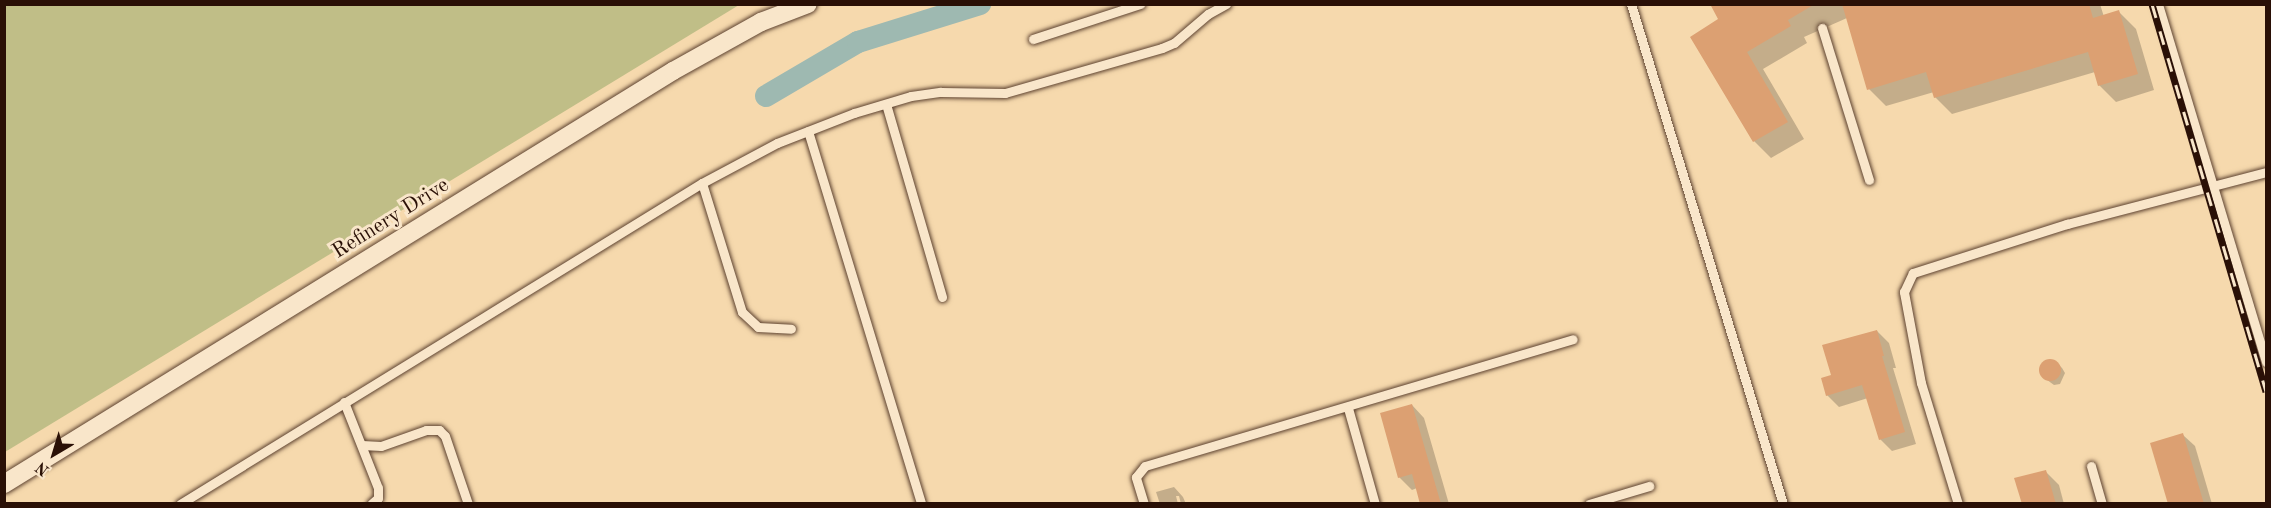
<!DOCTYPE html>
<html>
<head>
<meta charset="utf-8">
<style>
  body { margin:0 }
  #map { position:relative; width:2271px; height:508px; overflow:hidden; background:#f6d9ad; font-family:"Old Standard TT",serif }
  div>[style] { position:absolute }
  .green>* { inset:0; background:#c0be87 }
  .shadow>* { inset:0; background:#0003 }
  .canal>* { height:22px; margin:-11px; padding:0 11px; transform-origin:11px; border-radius:11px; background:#9eb9b1 }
  .building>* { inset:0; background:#dca072 }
  .round { border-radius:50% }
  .roads { filter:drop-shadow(0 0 2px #5d4230) drop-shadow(0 0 2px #5d4230) }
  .service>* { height:9px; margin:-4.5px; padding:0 4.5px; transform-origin:4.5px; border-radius:4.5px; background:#f9e6ca }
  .minor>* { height:18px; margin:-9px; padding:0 9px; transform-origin:9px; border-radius:9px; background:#f9e6ca }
  .rail>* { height:7px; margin-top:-3.5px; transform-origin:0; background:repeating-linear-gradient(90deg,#f9e6ca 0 14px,#2a1006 0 28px); box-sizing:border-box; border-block:2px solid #2a1006 }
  span { translate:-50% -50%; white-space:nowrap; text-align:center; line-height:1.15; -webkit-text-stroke:6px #f9e6ca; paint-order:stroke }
  .street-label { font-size:21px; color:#2a1006 }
  .frame { position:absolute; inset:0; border:6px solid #2a1006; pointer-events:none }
  .north { position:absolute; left:24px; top:424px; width:60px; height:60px; -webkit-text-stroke:4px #f9e6ca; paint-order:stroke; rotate:218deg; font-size:16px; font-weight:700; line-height:24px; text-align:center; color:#2a1006 }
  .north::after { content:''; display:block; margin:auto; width:21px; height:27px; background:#2a1006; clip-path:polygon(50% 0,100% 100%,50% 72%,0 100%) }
</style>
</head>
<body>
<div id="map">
  <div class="green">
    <i style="clip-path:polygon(5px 4px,739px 4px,739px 5px,5px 452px)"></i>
  </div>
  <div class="shadow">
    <i style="clip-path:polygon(1711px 4px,2100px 4px,2104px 17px,2119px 12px,2136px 29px,2154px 90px,2116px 102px,2099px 85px,2095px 72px,1952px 114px,1935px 97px,1934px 92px,1886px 106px,1869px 89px,1847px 18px,1804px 37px,1807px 43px,1763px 69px,1804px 139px,1771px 158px,1754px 141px,1720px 20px)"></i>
    <i style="clip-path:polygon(1877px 331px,1889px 343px,1896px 368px,1893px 368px,1916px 444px,1892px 451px,1880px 439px,1868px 398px,1839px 407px,1827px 395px,1833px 376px)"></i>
    <i style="clip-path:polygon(2046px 361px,2057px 363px,2062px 368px,2065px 373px,2060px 384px,2054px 385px,2043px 377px,2041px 372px)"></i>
    <i style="clip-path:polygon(1412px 405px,1424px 418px,1449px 504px,1421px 504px,1417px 488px,1412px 490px,1399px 477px)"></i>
    <i style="clip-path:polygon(2183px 435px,2195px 446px,2212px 504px,2170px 504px)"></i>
    <i style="clip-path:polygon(2045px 471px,2059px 485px,2064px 504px,2023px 504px)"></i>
    <i style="clip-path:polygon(1174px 487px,1183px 497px,1186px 504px,1181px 504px,1179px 496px,1176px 496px,1178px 504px,1160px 504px,1156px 492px)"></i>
  </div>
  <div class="canal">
    <i style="left:766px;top:96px;width:107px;rotate:-30.4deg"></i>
    <i style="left:858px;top:42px;width:128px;rotate:-17.3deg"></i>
  </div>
  <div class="building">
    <i style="clip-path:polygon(1710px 4px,1815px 4px,1788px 20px,1791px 26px,1747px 52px,1788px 122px,1753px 142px,1690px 37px,1718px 19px)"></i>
    <i style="clip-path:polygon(1842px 4px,2089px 4px,2093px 18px,2119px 10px,2138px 74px,2098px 86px,2088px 52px,1934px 98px,1926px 72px,1867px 90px)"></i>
    <i style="clip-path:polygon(1877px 330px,1884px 356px,1882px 356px,1905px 432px,1879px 440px,1862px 385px,1826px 396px,1821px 378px,1831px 375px,1822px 345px)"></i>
    <i class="round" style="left:2039px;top:359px;width:22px;height:22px"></i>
    <i style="clip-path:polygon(1412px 404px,1441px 504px,1420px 504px,1412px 474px,1398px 478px,1380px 413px)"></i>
    <i style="clip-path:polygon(2183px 433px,2204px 504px,2168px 504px,2150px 443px)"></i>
    <i style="clip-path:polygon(2046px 470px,2056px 504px,2022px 504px,2014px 478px)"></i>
  </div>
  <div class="roads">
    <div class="service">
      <i style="left:1631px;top:4px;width:523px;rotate:73.09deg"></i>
      <i style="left:2158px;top:4px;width:374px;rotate:73.2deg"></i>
      <i style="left:1822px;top:28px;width:159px;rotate:72.8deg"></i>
      <i style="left:1033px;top:39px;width:113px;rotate:-18.1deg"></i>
      <i style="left:886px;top:104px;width:201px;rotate:73.8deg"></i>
      <i style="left:808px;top:131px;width:390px;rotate:73.1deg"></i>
      <i style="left:702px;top:183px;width:135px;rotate:72.8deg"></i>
      <i style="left:742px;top:312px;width:22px;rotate:43deg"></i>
      <i style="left:758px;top:327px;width:33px;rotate:3deg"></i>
      <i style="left:344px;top:402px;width:92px;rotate:68.4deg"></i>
      <i style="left:378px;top:488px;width:10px;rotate:90deg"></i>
      <i style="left:378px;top:498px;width:9px;rotate:139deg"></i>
      <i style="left:1348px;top:408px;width:100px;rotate:74.3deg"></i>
      <i style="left:362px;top:445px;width:19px;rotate:3deg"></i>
      <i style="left:381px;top:446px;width:48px;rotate:-19.6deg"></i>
      <i style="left:426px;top:430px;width:13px"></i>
      <i style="left:439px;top:430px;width:8px;rotate:45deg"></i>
      <i style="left:445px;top:436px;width:72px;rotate:71.3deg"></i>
      <i style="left:2091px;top:466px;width:40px;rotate:74deg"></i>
      <i style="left:180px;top:504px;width:613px;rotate:-31.59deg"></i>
      <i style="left:702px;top:183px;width:85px;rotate:-28.1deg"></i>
      <i style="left:777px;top:143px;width:83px;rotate:-21.3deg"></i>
      <i style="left:854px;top:113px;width:59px;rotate:-16.6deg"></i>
      <i style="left:911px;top:96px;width:30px;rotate:-8deg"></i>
      <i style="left:941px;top:92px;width:64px;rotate:0.9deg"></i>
      <i style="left:1005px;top:93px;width:163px;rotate:-16deg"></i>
      <i style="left:1162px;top:48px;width:13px;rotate:-23deg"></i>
      <i style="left:1174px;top:43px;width:45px;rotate:-40.5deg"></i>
      <i style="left:1208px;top:14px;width:21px;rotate:-29deg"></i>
      <i style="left:1144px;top:504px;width:28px;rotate:-107deg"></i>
      <i style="left:1136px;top:477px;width:14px;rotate:-51deg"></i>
      <i style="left:1145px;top:466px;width:446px;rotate:-16.5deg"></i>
      <i style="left:1589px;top:504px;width:63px;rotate:-16.7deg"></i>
      <i style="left:1958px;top:504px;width:127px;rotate:-107deg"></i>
      <i style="left:1921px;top:383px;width:93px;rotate:-100.6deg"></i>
      <i style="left:1904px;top:292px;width:21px;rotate:-65deg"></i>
      <i style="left:1913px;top:273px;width:162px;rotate:-17.7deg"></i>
      <i style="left:2067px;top:224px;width:206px;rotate:-14.6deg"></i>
    </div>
    <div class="minor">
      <i style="left:4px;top:484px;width:786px;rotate:-31.69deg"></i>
      <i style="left:673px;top:71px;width:101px;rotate:-29.1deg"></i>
      <i style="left:761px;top:22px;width:50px;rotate:-21deg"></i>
    </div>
  </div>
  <div class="rail">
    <i style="left:2152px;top:4px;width:404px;rotate:73.6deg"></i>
  </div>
  <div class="street-label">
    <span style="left:391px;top:219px;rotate:-32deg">Refinery Drive</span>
  </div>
  <div class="frame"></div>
  <div class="north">N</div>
</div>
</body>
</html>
